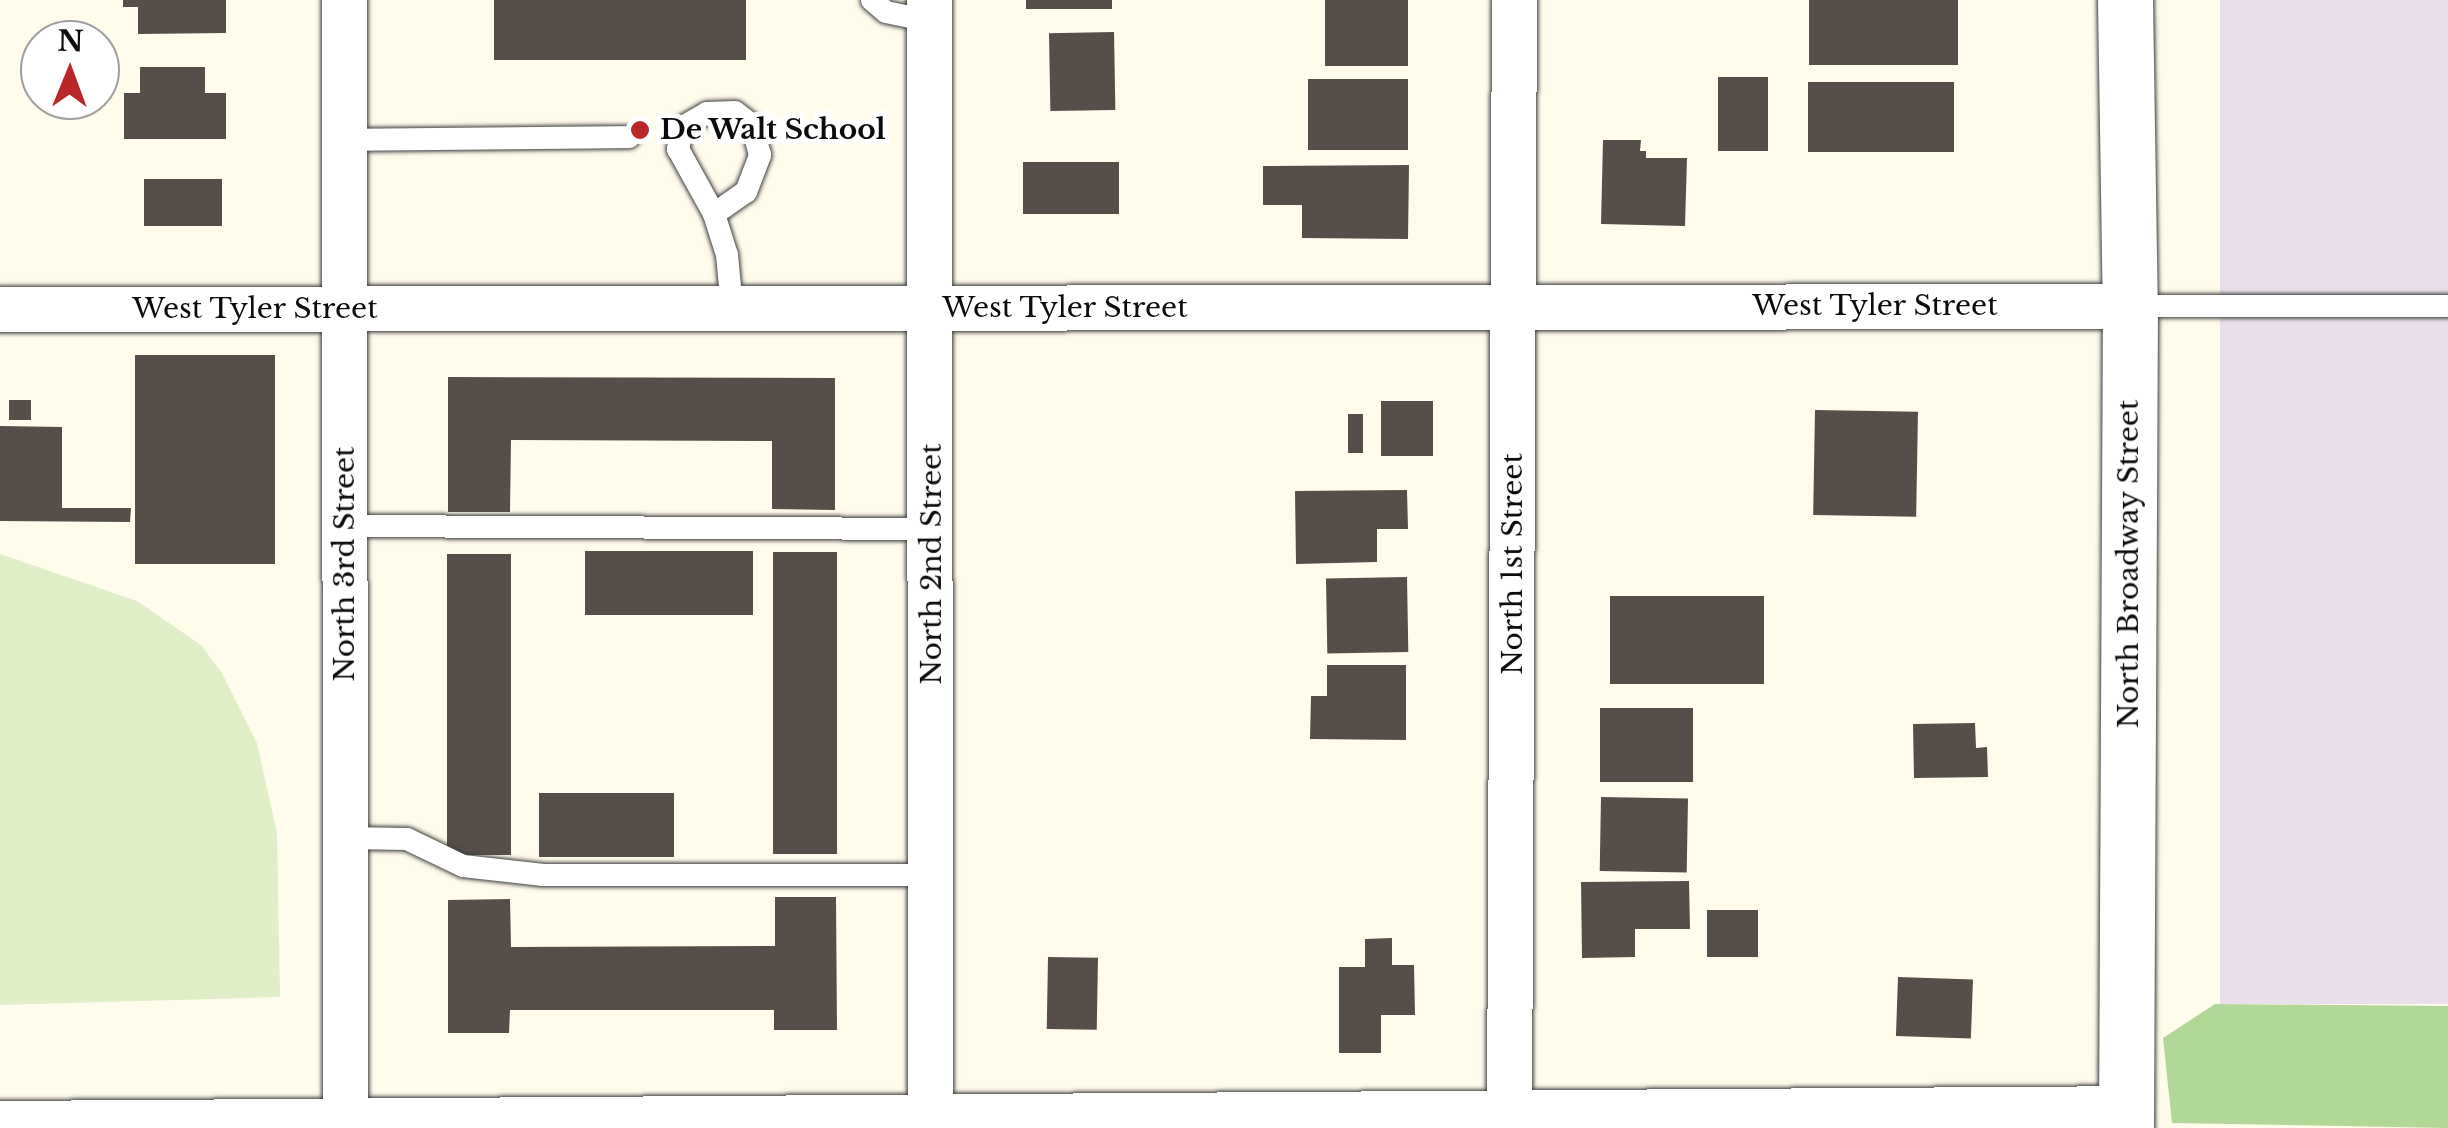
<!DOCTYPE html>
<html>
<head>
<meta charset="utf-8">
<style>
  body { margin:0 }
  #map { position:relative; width:2448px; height:1128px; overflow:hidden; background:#fffcec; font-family:"Libre Baskerville",serif }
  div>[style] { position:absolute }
  .industrial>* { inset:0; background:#eae0eb; transform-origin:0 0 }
  .forest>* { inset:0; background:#b1d896 }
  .pitch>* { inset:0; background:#e0efc8 }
  .building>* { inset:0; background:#554e49; transform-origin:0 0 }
  .roads { filter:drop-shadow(0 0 2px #3f3f3f) drop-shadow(0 0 2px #3f3f3f) }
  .service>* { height:22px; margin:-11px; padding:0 11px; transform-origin:11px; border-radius:11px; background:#fff }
  .minor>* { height:45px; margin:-22.5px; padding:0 22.5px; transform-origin:22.5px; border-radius:22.5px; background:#fff }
  .tertiary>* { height:55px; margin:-27.5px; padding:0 27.5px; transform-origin:27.5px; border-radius:27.5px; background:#fff }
  .dots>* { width:28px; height:28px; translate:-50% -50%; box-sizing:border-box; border:5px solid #fff; border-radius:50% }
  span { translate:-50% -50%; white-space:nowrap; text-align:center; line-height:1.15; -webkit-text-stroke:10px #fff; paint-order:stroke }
  .poi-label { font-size:28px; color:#0c0c0c; font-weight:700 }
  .left { translate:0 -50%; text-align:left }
  .street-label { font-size:28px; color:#0c0c0c }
  .north { position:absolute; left:20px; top:20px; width:100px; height:100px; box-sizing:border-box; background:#fff; border:2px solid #9e9e9e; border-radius:50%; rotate:1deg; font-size:28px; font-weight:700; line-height:40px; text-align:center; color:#0c0c0c }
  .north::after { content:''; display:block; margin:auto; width:35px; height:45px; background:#b92729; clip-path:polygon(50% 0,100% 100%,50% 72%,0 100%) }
</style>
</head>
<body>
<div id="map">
  <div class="industrial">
    <i style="left:2220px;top:0;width:228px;height:1004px"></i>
  </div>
  <div class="forest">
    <i style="clip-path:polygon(2215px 1004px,2448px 1006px,2448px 1128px,2172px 1123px,2163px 1038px)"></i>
  </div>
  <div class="pitch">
    <i style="clip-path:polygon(0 554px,137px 601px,201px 645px,222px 673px,257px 743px,277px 833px,280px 997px,0 1005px)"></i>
  </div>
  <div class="building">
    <i style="clip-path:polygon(123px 0,226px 0,226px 33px,138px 34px,138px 7px,123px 7px)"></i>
    <i style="left:494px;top:0;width:252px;height:60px"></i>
    <i style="left:1026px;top:0;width:86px;height:9px"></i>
    <i style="left:1325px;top:0;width:83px;height:66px"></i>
    <i style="left:1809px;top:0;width:149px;height:65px"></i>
    <i style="left:1114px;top:32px;width:78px;height:65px;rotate:89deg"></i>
    <i style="clip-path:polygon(140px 67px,205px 67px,205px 93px,226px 93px,226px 139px,124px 139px,124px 93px,140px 93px)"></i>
    <i style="left:1768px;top:77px;width:74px;height:50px;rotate:90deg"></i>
    <i style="left:1408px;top:79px;width:71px;height:100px;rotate:90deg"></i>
    <i style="left:1808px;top:82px;width:146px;height:70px"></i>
    <i style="clip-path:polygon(1603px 140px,1641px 140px,1640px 151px,1646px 151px,1646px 158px,1687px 158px,1685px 226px,1601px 224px)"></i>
    <i style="left:1119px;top:162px;width:52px;height:96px;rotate:90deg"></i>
    <i style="clip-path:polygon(1409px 165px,1408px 239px,1302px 238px,1302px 205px,1263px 205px,1263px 166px)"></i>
    <i style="left:144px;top:179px;width:78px;height:47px"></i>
    <i style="left:135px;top:355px;width:140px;height:209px"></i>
    <i style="clip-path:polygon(448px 377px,835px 378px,835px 510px,772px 509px,772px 441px,511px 440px,510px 512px,448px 512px)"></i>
    <i style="left:9px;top:400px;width:22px;height:20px"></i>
    <i style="left:1381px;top:401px;width:52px;height:55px"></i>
    <i style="left:1815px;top:410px;width:103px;height:105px;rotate:1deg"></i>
    <i style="left:1348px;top:414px;width:15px;height:39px"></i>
    <i style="clip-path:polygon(0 426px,62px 427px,62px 508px,131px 508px,130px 522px,0 521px)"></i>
    <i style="clip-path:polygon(1407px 490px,1408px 529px,1377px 529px,1377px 562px,1296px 564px,1295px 491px)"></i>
    <i style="left:585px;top:551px;width:168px;height:64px"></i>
    <i style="left:773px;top:552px;width:64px;height:302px"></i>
    <i style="left:447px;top:554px;width:64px;height:301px"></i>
    <i style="left:1407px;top:577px;width:75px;height:81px;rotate:89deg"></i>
    <i style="left:1610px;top:596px;width:154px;height:88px"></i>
    <i style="clip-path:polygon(1327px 665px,1406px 665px,1406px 740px,1310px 739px,1311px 696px,1327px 696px)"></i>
    <i style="left:1600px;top:708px;width:93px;height:74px"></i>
    <i style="clip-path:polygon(1975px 723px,1976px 748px,1987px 747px,1988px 777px,1914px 778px,1913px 724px)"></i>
    <i style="left:539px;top:793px;width:135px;height:64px"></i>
    <i style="left:1601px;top:797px;width:87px;height:74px;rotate:1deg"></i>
    <i style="clip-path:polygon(1689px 881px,1690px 929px,1635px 929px,1635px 957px,1582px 958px,1581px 882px)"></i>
    <i style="clip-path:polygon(775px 897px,836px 897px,837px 1030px,774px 1030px,774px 1010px,510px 1010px,509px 1033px,448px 1033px,448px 900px,510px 899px,511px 947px,775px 946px)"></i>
    <i style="left:1758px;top:910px;width:47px;height:51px;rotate:90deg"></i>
    <i style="clip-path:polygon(1392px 938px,1392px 965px,1414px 965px,1415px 1015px,1381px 1015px,1381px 1053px,1339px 1053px,1339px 967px,1365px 967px,1365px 939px)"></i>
    <i style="left:1048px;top:957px;width:50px;height:72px;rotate:1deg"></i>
    <i style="left:1898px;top:977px;width:75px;height:59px;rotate:2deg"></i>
  </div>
  <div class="roads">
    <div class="service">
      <i style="left:872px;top:0;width:18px;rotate:41deg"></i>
      <i style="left:886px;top:12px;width:44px;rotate:11.8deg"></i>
      <i style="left:344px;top:140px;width:285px;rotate:-0.6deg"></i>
      <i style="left:714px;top:214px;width:39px;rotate:-35deg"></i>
      <i style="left:746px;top:192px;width:40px;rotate:-69deg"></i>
      <i style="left:760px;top:155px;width:31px;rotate:-105deg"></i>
      <i style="left:752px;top:125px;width:21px;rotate:-143deg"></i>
      <i style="left:735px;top:112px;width:28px;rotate:178deg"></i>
      <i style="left:707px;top:113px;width:28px;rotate:150deg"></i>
      <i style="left:683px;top:127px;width:23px;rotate:103deg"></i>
      <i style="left:678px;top:149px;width:74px;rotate:61deg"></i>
      <i style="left:714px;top:214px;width:43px;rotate:72.4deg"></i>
      <i style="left:727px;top:255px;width:53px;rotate:84.6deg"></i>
      <i style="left:2130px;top:306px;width:318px"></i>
      <i style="left:345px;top:526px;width:587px;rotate:0.29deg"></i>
      <i style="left:345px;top:838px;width:62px;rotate:0.9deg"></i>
      <i style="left:407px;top:839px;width:62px;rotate:25.7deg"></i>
      <i style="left:463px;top:866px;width:81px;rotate:6.4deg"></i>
      <i style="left:543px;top:875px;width:388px"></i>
    </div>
    <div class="minor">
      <i style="left:344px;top:0;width:1128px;rotate:89.95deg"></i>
      <i style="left:929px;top:0;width:1128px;rotate:89.95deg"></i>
      <i style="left:0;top:309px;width:2130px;rotate:-0.08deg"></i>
      <i style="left:0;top:1123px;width:2126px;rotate:-0.4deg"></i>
      <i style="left:1509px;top:1128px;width:1128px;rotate:-89.75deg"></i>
    </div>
    <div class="tertiary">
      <i style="left:2125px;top:0;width:306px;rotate:89.1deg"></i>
      <i style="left:2130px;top:306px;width:822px;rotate:90.28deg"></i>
    </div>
  </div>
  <div class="dots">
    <i style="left:640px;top:130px;background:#b92729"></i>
  </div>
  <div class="poi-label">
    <span class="left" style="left:660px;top:130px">De Walt School</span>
  </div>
  <div class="street-label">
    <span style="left:1875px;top:306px">West Tyler Street</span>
    <span style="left:1065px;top:308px">West Tyler Street</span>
    <span style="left:255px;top:309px">West Tyler Street</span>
    <span style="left:345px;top:564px;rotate:-90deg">North 3rd Street</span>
    <span style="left:932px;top:564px;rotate:-90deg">North 2nd Street</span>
    <span style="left:1513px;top:564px;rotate:-90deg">North 1st Street</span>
    <span style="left:2129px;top:564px;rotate:-90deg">North Broadway Street</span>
  </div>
  <div class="north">N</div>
</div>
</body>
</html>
